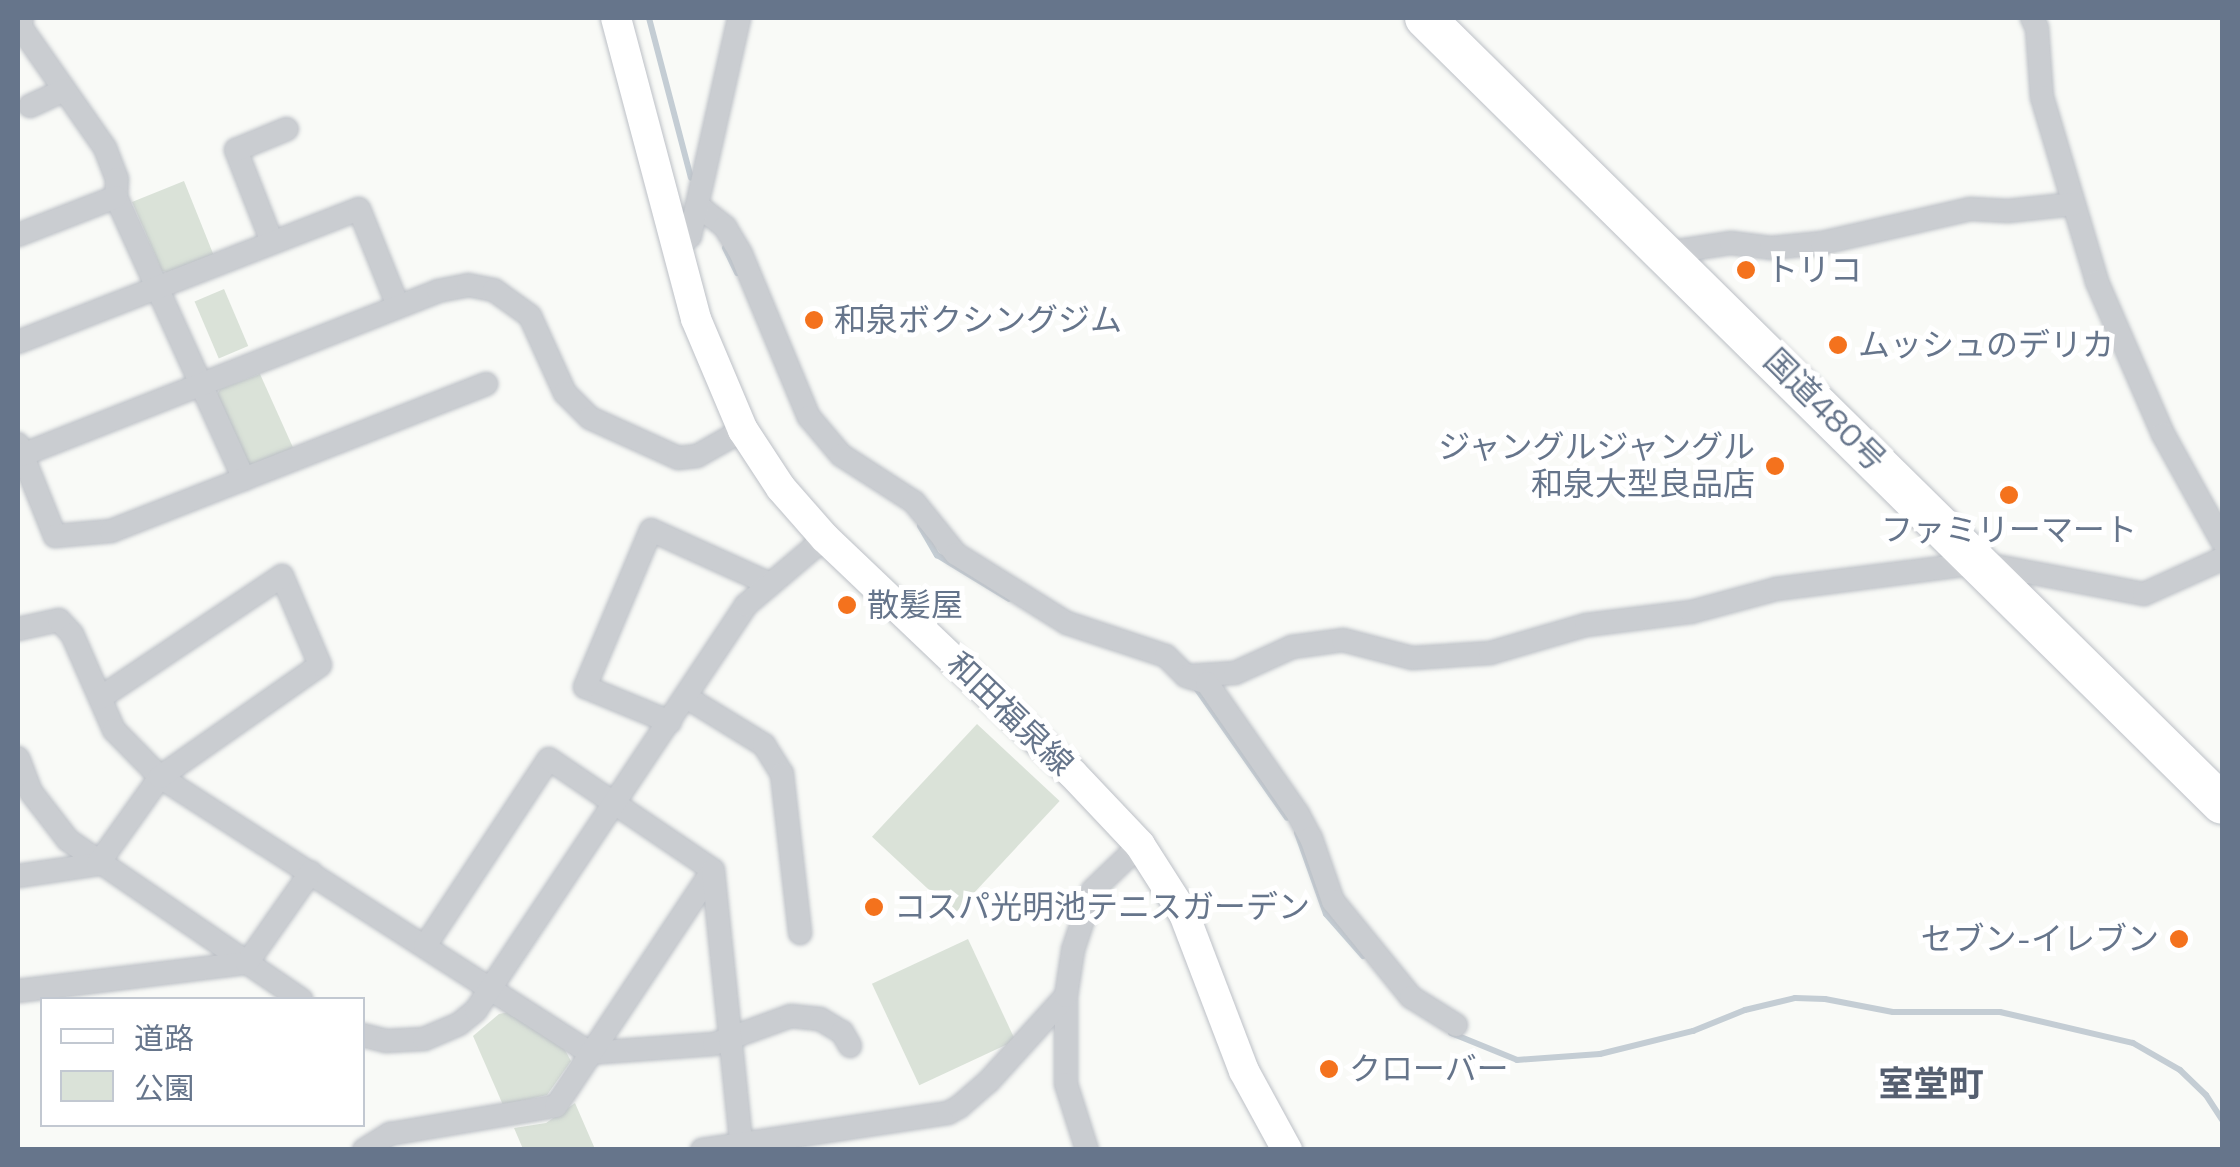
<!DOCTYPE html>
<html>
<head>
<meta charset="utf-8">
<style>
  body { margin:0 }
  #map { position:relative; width:2240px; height:1167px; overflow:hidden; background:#f9faf7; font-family:"Space Grotesk","Noto Sans JP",sans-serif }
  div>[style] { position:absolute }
  .green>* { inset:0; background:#dae2d8; transform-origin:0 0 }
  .stream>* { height:6px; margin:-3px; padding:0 3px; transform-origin:3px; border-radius:3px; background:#c4cdd4 }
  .roads { filter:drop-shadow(0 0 2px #bcc0c6) drop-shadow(0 0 2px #bcc0c6) }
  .street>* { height:22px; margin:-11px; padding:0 11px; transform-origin:11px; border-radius:11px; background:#cacdd1 }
  .secondary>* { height:30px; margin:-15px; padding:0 15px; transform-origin:15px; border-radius:15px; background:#fff }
  .highway>* { height:40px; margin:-20px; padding:0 20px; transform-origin:20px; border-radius:20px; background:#fff }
  .dots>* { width:28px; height:28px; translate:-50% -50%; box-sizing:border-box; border:5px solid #fff; border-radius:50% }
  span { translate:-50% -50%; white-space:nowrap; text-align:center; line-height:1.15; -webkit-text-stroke:10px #fff; paint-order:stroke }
  .poi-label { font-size:32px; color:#66758b }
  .left { translate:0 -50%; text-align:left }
  .right { translate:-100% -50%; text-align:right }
  .street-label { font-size:32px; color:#66758b }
  .neighbourhood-label { font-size:35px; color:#555f70; font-weight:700 }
  .frame { position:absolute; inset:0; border:20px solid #66758b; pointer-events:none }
  .legend { position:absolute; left:40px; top:997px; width:325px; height:130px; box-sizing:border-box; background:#fff; border:2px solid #c2c8d1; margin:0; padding:12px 18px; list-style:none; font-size:30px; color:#66758b }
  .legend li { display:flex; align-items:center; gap:20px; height:50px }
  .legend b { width:50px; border:2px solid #c2c8d1 }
</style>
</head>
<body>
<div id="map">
  <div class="green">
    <i style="clip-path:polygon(184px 181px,214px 256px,170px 273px,162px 271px,132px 202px)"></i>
    <i style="left:224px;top:289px;width:62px;height:32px;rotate:67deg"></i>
    <i style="clip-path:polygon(260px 374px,295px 452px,254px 469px,246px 464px,216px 397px,220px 389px)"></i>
    <i style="left:977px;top:724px;width:113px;height:154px;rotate:43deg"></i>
    <i style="left:968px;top:939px;width:112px;height:106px;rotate:65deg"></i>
    <i style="clip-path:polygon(509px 1012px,565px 1050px,571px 1061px,547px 1095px,503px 1105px,473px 1036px,499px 1014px)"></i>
    <i style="clip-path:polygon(575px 1103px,595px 1149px,523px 1149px,514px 1128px,546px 1123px)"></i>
  </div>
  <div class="stream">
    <i style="left:649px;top:18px;width:165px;rotate:75.3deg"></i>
    <i style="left:725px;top:248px;width:28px;rotate:64deg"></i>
    <i style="left:920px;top:526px;width:34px;rotate:60deg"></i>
    <i style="left:937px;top:555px;width:84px;rotate:31.4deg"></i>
    <i style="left:1194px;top:685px;width:162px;rotate:55deg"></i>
    <i style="left:1297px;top:833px;width:86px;rotate:70.3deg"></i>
    <i style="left:1326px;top:914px;width:56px;rotate:48.6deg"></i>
    <i style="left:1451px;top:1033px;width:71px;rotate:22.2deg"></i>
    <i style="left:1517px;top:1060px;width:83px;rotate:-4.1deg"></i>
    <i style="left:1600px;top:1054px;width:96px;rotate:-13.9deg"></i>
    <i style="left:1693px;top:1031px;width:56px;rotate:-22deg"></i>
    <i style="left:1745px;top:1010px;width:51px;rotate:-13.5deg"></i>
    <i style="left:1795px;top:998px;width:30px;rotate:2deg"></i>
    <i style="left:1825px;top:999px;width:69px;rotate:10.8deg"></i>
    <i style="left:1893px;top:1012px;width:107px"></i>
    <i style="left:2000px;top:1012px;width:137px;rotate:13.1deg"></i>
    <i style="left:2133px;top:1043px;width:54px;rotate:29.9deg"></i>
    <i style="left:2180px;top:1070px;width:36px;rotate:44deg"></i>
    <i style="left:2206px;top:1095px;width:30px;rotate:57deg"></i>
  </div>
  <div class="roads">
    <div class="street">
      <i style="left:22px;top:18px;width:8px;rotate:104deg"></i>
      <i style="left:20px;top:26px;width:149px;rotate:55.1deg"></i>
      <i style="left:105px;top:148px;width:33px;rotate:69deg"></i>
      <i style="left:117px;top:179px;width:18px;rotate:93deg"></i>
      <i style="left:116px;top:197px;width:310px;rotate:65.6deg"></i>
      <i style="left:2032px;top:18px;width:11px;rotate:63deg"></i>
      <i style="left:2037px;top:28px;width:69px;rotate:85.9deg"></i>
      <i style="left:2042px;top:97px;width:193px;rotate:73.4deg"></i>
      <i style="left:2097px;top:282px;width:166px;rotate:66.5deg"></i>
      <i style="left:2163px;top:434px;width:122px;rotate:61.1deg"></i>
      <i style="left:30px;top:106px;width:38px;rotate:-25deg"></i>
      <i style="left:697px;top:205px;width:36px;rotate:38deg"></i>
      <i style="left:725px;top:227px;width:31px;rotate:59deg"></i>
      <i style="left:741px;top:254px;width:177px;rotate:67.4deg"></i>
      <i style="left:809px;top:417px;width:50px;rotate:49.9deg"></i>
      <i style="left:841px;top:455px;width:87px;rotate:32.8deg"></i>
      <i style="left:914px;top:502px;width:67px;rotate:51.1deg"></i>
      <i style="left:956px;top:554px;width:131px;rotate:31.9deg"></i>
      <i style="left:1067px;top:623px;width:104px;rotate:18.4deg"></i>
      <i style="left:1166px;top:656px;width:28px;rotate:45deg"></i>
      <i style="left:1186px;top:676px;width:49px;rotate:-3.5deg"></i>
      <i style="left:1235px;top:673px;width:63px;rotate:-24.5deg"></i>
      <i style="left:1292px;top:647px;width:51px;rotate:-7.8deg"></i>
      <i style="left:1343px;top:640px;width:71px;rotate:14.6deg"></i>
      <i style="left:1412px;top:658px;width:78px;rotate:-3.7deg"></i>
      <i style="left:1490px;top:653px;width:100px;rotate:-16.3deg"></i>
      <i style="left:1586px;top:625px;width:106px;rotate:-7.1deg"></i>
      <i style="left:1691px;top:612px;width:88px;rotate:-15.1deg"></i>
      <i style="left:1776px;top:589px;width:206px;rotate:-7.3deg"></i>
      <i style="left:1980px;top:563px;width:167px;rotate:10.7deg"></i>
      <i style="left:2144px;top:594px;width:85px;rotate:-24.2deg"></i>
      <i style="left:18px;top:235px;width:105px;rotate:-21.2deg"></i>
      <i style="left:272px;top:242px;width:99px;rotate:-111.4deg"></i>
      <i style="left:236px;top:150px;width:55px;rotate:-22.4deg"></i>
      <i style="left:678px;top:247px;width:16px;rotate:-43deg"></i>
      <i style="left:690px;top:236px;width:223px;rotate:-77.3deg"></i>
      <i style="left:1665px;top:253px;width:67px;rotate:-8.6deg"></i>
      <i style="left:1731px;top:243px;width:40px;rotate:7.1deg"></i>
      <i style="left:1771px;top:248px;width:51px;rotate:-5.6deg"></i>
      <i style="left:1822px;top:243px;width:152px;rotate:-12.9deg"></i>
      <i style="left:1970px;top:209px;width:38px;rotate:3deg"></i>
      <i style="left:2008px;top:211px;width:66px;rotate:-6.1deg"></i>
      <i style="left:18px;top:342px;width:366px;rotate:-21.3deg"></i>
      <i style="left:359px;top:209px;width:105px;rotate:68.1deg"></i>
      <i style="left:18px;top:444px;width:99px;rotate:68.1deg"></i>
      <i style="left:55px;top:536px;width:56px;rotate:-5.1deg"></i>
      <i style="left:111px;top:531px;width:403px;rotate:-21.4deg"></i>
      <i style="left:22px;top:455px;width:447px;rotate:-21.5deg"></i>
      <i style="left:438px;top:291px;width:31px;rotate:-11deg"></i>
      <i style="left:468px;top:285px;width:26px;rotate:11deg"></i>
      <i style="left:494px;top:290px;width:44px;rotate:35.8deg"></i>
      <i style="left:530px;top:316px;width:85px;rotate:65.6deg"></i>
      <i style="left:565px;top:393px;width:35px;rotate:45deg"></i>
      <i style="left:590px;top:418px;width:97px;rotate:24.4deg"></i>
      <i style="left:678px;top:458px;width:19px;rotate:-6deg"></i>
      <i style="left:697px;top:456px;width:53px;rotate:-29.5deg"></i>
      <i style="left:18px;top:629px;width:42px;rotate:-12.4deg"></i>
      <i style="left:59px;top:620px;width:19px;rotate:47deg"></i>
      <i style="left:72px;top:634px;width:105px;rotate:66.4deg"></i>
      <i style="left:114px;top:730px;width:66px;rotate:45.6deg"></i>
      <i style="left:160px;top:777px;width:511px;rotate:32.69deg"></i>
      <i style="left:590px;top:1053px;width:124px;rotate:-4.2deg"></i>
      <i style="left:714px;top:1044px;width:82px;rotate:-20deg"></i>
      <i style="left:791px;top:1016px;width:29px;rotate:6deg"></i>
      <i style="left:820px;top:1019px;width:26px;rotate:31deg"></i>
      <i style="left:842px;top:1032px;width:16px;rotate:60deg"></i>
      <i style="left:1189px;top:677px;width:19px;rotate:18deg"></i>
      <i style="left:1207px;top:683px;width:160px;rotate:55.2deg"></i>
      <i style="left:1298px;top:814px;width:27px;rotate:62deg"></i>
      <i style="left:1311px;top:838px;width:67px;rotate:70.8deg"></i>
      <i style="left:1333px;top:901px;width:124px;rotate:50.9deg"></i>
      <i style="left:1411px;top:997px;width:53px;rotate:31.9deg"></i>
      <i style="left:686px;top:697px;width:92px;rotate:31.6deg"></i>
      <i style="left:764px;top:745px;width:34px;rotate:58deg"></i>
      <i style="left:782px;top:774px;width:160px;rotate:83.5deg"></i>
      <i style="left:670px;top:722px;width:92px;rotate:-157.6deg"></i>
      <i style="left:585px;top:687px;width:170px;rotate:-67.2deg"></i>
      <i style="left:651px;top:530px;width:131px;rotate:24.4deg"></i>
      <i style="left:18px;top:758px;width:36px;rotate:69deg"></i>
      <i style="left:31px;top:792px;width:61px;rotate:52.4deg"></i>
      <i style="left:68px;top:840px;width:283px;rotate:34.4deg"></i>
      <i style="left:18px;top:876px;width:81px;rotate:-8.5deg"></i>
      <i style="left:98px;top:864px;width:107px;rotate:-54.5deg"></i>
      <i style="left:160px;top:777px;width:195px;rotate:-35deg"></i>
      <i style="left:320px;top:665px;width:97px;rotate:-113.1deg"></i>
      <i style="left:282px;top:576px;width:218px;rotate:146.2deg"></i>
      <i style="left:425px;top:946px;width:224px;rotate:-56.5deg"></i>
      <i style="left:549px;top:759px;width:198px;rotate:34.1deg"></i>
      <i style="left:18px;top:991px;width:231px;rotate:-7deg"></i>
      <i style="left:247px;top:963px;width:111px;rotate:-54.9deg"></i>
      <i style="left:1066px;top:996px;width:88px;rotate:90deg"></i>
      <i style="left:1066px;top:1084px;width:69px;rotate:72.3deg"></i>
      <i style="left:362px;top:1035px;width:25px;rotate:14deg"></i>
      <i style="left:386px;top:1041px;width:38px;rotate:-3deg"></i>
      <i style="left:424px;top:1039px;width:38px;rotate:-23deg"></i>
      <i style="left:459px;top:1024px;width:22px;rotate:-39deg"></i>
      <i style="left:476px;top:1010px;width:487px;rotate:-56.3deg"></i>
      <i style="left:746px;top:605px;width:104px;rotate:-40.3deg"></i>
      <i style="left:364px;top:1150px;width:31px;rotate:-32deg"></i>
      <i style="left:390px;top:1134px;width:168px;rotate:-9.6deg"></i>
      <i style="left:556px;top:1106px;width:283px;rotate:-56.4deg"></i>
      <i style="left:713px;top:870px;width:272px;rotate:84.1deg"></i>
      <i style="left:702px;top:1150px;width:249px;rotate:-8.6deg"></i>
      <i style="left:948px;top:1113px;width:13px;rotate:-29deg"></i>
      <i style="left:959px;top:1107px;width:38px;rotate:-41deg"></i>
      <i style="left:988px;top:1082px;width:116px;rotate:-47.8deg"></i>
      <i style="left:1066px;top:996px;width:47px;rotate:-81.3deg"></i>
      <i style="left:1073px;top:950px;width:63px;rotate:-71.6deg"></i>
      <i style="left:1093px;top:890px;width:65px;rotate:-43.8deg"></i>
    </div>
    <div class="secondary">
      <i style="left:616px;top:18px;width:311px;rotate:75.1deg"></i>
      <i style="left:696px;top:319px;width:121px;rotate:67.1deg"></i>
      <i style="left:743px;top:430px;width:69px;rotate:56.8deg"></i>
      <i style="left:781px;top:488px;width:67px;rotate:48.7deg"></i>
      <i style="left:825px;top:538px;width:341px;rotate:43.6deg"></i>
      <i style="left:1072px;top:773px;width:99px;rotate:46.6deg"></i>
      <i style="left:1140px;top:845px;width:82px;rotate:57.5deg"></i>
      <i style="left:1184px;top:914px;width:168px;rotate:69.1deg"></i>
      <i style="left:1244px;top:1071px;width:90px;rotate:61.4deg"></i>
    </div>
    <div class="highway">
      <i style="left:1425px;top:18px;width:1119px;rotate:44.6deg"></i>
    </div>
  </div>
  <div class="dots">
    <i style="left:1746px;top:270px;background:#f4721d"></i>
    <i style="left:814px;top:320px;background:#f4721d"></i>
    <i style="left:1838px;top:345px;background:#f4721d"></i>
    <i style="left:1775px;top:466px;background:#f4721d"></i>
    <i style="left:2009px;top:495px;background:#f4721d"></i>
    <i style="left:847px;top:605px;background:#f4721d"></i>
    <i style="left:874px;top:907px;background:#f4721d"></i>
    <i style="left:2179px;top:939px;background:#f4721d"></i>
    <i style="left:1329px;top:1069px;background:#f4721d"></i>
  </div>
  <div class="poi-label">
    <span class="left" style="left:1766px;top:270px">トリコ</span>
    <span class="left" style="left:834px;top:320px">和泉ボクシングジム</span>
    <span class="left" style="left:1858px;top:345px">ムッシュのデリカ</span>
    <span class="right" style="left:1755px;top:466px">ジャングルジャングル<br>和泉大型良品店</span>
    <span style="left:2009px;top:530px">ファミリーマート</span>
    <span class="left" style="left:867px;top:605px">散髪屋</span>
    <span class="left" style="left:894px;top:907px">コスパ光明池テニスガーデン</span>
    <span class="right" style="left:2159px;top:939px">セブン-イレブン</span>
    <span class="left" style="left:1349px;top:1069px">クローバー</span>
  </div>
  <div class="street-label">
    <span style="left:1825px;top:410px;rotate:45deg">国道480号</span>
    <span style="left:1010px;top:714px;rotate:44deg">和田福泉線</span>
  </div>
  <div class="neighbourhood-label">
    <span style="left:1931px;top:1084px">室堂町</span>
  </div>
  <div class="frame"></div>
  <ul class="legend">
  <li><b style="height:12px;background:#fff"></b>道路</li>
  <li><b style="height:28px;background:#dae2d8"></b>公園</li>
  </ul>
</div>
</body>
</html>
